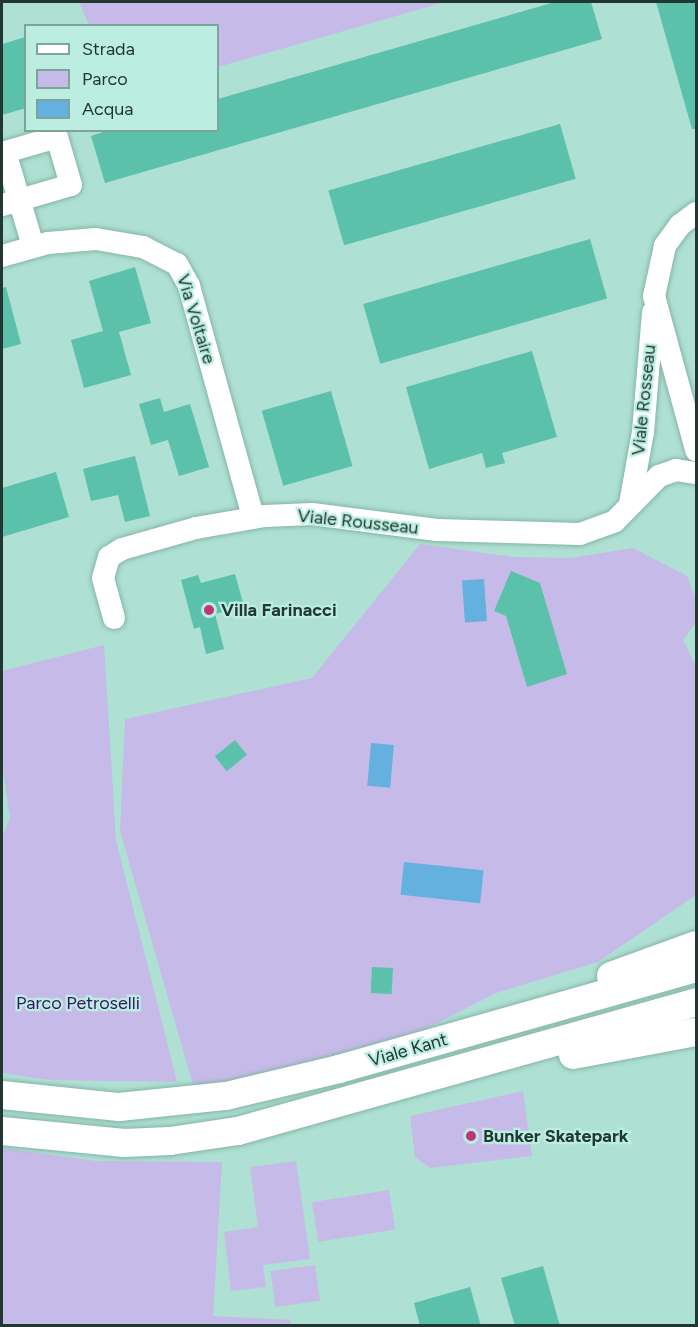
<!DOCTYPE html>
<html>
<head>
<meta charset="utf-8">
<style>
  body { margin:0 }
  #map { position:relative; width:698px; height:1327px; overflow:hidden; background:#aee0d3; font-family:Figtree,sans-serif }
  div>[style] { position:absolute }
  .green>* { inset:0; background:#c6bbe8; transform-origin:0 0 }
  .water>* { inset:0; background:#64b1df; transform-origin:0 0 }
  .building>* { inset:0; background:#5cc1aa; transform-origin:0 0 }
  .roads { filter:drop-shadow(0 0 2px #85b5a8) drop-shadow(0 0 2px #85b5a8) }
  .minor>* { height:22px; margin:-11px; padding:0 11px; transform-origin:11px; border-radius:11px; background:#fff }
  .major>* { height:28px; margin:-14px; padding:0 14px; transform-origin:14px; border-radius:14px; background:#fff }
  .dots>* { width:16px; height:16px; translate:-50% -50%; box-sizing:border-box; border:3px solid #bbeee0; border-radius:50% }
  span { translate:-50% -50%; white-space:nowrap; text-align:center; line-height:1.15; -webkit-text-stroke:4.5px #bbeee0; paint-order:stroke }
  .street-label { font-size:18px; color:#233732 }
  .poi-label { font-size:18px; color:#233732; font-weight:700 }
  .left { translate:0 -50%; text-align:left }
  .park-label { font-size:18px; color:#361465 }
  .frame { position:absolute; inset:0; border:3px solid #233732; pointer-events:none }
  .legend { position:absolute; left:24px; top:24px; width:195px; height:108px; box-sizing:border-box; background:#bbeee0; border:2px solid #7ea59a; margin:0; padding:8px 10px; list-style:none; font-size:18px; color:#233732 }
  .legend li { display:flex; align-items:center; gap:12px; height:30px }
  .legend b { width:30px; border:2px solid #7ea59a }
</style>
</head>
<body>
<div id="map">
  <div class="green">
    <i style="clip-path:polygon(79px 2px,445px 2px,218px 67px,218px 26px,89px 25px)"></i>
    <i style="clip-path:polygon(420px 544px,513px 557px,570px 558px,633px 548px,687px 576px,696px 600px,696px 622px,683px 640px,696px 666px,696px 895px,598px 962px,496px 993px,397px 1044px,265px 1076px,194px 1088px,120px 831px,125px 719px,312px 678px)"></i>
    <i style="clip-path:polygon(104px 645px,116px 840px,177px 1082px,49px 1080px,2px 1073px,2px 836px,10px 818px,2px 764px,2px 671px)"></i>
    <i style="clip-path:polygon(523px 1091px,532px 1156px,430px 1168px,415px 1157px,410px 1116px)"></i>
    <i style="clip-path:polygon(2px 1148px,96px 1161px,222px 1162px,213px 1316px,291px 1320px,291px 1325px,2px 1325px)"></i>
    <i style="clip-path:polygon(296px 1161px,310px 1259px,263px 1265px,266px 1287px,231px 1291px,224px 1232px,258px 1227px,250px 1167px)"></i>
    <i style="left:389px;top:1190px;width:40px;height:78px;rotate:81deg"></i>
    <i style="left:315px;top:1265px;width:36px;height:45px;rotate:82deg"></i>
  </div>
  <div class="water">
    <i style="left:484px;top:579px;width:42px;height:22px;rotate:86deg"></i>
    <i style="left:371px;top:743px;width:23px;height:43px;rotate:5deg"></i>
    <i style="left:404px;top:862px;width:80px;height:33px;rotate:6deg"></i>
  </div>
  <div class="building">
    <i style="clip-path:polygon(555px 2px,591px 2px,602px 39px,105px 183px,91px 136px,109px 130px,218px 130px,218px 99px)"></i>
    <i style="clip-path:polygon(656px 2px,696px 2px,696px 129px,692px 129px)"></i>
    <i style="clip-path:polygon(26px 37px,26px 108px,2px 115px,2px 44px)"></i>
    <i style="left:560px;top:124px;width:57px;height:241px;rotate:74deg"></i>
    <i style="left:590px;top:239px;width:62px;height:236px;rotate:74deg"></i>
    <i style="clip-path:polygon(135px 267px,151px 323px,119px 332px,131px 375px,84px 388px,71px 340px,103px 331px,89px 281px)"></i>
    <i style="clip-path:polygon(6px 287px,21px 344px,2px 349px,2px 288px)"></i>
    <i style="clip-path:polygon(532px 351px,557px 437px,502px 453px,505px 463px,486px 468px,482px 453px,429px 469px,406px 387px)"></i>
    <i style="left:331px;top:391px;width:78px;height:72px;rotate:74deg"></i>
    <i style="clip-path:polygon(160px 398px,164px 412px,190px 404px,209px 467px,179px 476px,168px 440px,151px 445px,139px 404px)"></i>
    <i style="clip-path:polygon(135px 456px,150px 516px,125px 522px,118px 495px,91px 501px,83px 469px)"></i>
    <i style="clip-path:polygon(56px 472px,69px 517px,2px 537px,2px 488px)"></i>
    <i style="clip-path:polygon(511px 571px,540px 583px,567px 674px,527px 687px,506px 616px,494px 611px)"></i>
    <i style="clip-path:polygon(235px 574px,244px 606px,215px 614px,224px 649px,206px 654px,200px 627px,194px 629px,181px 580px,198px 575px,201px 583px)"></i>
    <i style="left:235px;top:740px;width:19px;height:26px;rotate:51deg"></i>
    <i style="left:372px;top:967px;width:21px;height:26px;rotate:3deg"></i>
    <i style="clip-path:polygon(543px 1266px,560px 1326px,515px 1326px,501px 1278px)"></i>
    <i style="clip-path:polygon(470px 1287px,481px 1326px,420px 1326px,414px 1303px)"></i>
  </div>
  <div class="roads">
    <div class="minor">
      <i style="left:5px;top:152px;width:98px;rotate:73.4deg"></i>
      <i style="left:2px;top:153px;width:57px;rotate:-16.2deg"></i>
      <i style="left:57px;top:137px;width:50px;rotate:73.7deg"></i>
      <i style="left:71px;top:185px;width:72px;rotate:163.8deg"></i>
      <i style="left:696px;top:213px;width:20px;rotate:143deg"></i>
      <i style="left:680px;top:225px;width:26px;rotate:126deg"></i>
      <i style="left:665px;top:246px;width:51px;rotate:102.4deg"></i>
      <i style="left:654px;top:296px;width:160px;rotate:74.7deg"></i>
      <i style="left:2px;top:256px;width:48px;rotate:-15.8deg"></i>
      <i style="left:48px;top:243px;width:48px;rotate:-4.8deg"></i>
      <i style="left:96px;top:239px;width:48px;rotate:9.7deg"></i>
      <i style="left:143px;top:247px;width:38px;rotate:27deg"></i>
      <i style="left:177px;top:264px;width:25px;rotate:61deg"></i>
      <i style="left:189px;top:286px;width:240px;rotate:74.5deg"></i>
      <i style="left:630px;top:504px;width:73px;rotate:-79.8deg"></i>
      <i style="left:643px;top:432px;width:120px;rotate:-85.2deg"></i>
      <i style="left:114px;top:618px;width:41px;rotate:-105.4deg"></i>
      <i style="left:103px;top:578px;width:22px;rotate:-74deg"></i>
      <i style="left:109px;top:557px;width:15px;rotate:-32deg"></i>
      <i style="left:122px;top:549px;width:77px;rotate:-15.8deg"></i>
      <i style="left:196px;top:528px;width:70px;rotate:-9.9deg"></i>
      <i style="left:265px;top:516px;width:47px;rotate:-2.4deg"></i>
      <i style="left:312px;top:514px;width:126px;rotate:7.3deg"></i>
      <i style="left:437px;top:530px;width:143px;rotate:1.6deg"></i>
      <i style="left:580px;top:534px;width:37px;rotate:-20deg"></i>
      <i style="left:615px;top:521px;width:63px;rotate:-45.6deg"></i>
      <i style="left:659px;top:476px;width:18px;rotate:-19deg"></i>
      <i style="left:676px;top:470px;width:20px;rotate:9deg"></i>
    </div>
    <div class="major">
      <i style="left:611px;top:976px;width:90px;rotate:-20deg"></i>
      <i style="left:573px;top:1055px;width:125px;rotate:-10.6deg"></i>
      <i style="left:2px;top:1095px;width:118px;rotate:5.9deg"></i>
      <i style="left:119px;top:1107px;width:108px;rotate:-5.9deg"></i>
      <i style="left:226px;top:1096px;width:116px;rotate:-13.4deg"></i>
      <i style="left:339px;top:1069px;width:371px;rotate:-15.8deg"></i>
      <i style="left:2px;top:1131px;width:123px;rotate:5.6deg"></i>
      <i style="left:124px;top:1143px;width:46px;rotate:-2.5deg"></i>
      <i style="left:170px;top:1141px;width:69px;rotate:-8.4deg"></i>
      <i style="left:238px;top:1131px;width:476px;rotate:-15.7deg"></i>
    </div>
  </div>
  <div class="dots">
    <i style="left:209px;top:610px;background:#bd3675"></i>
    <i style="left:471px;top:1136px;background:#bd3675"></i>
  </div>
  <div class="street-label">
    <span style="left:196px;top:319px;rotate:73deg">Via Voltaire</span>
    <span style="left:644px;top:400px;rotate:-84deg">Viale Rosseau</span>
    <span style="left:358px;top:522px;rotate:6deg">Viale Rousseau</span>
    <span style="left:408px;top:1050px;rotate:-16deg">Viale Kant</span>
  </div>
  <div class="poi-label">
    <span class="left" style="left:221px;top:610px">Villa Farinacci</span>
    <span class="left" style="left:483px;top:1136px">Bunker Skatepark</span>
  </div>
  <div class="park-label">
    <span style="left:78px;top:1003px">Parco Petroselli</span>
  </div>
  <div class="frame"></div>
  <ul class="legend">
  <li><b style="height:8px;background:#fff"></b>Strada</li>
  <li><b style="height:16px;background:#c6bbe8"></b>Parco</li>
  <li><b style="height:16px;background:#64b1df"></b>Acqua</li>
  </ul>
</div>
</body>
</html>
